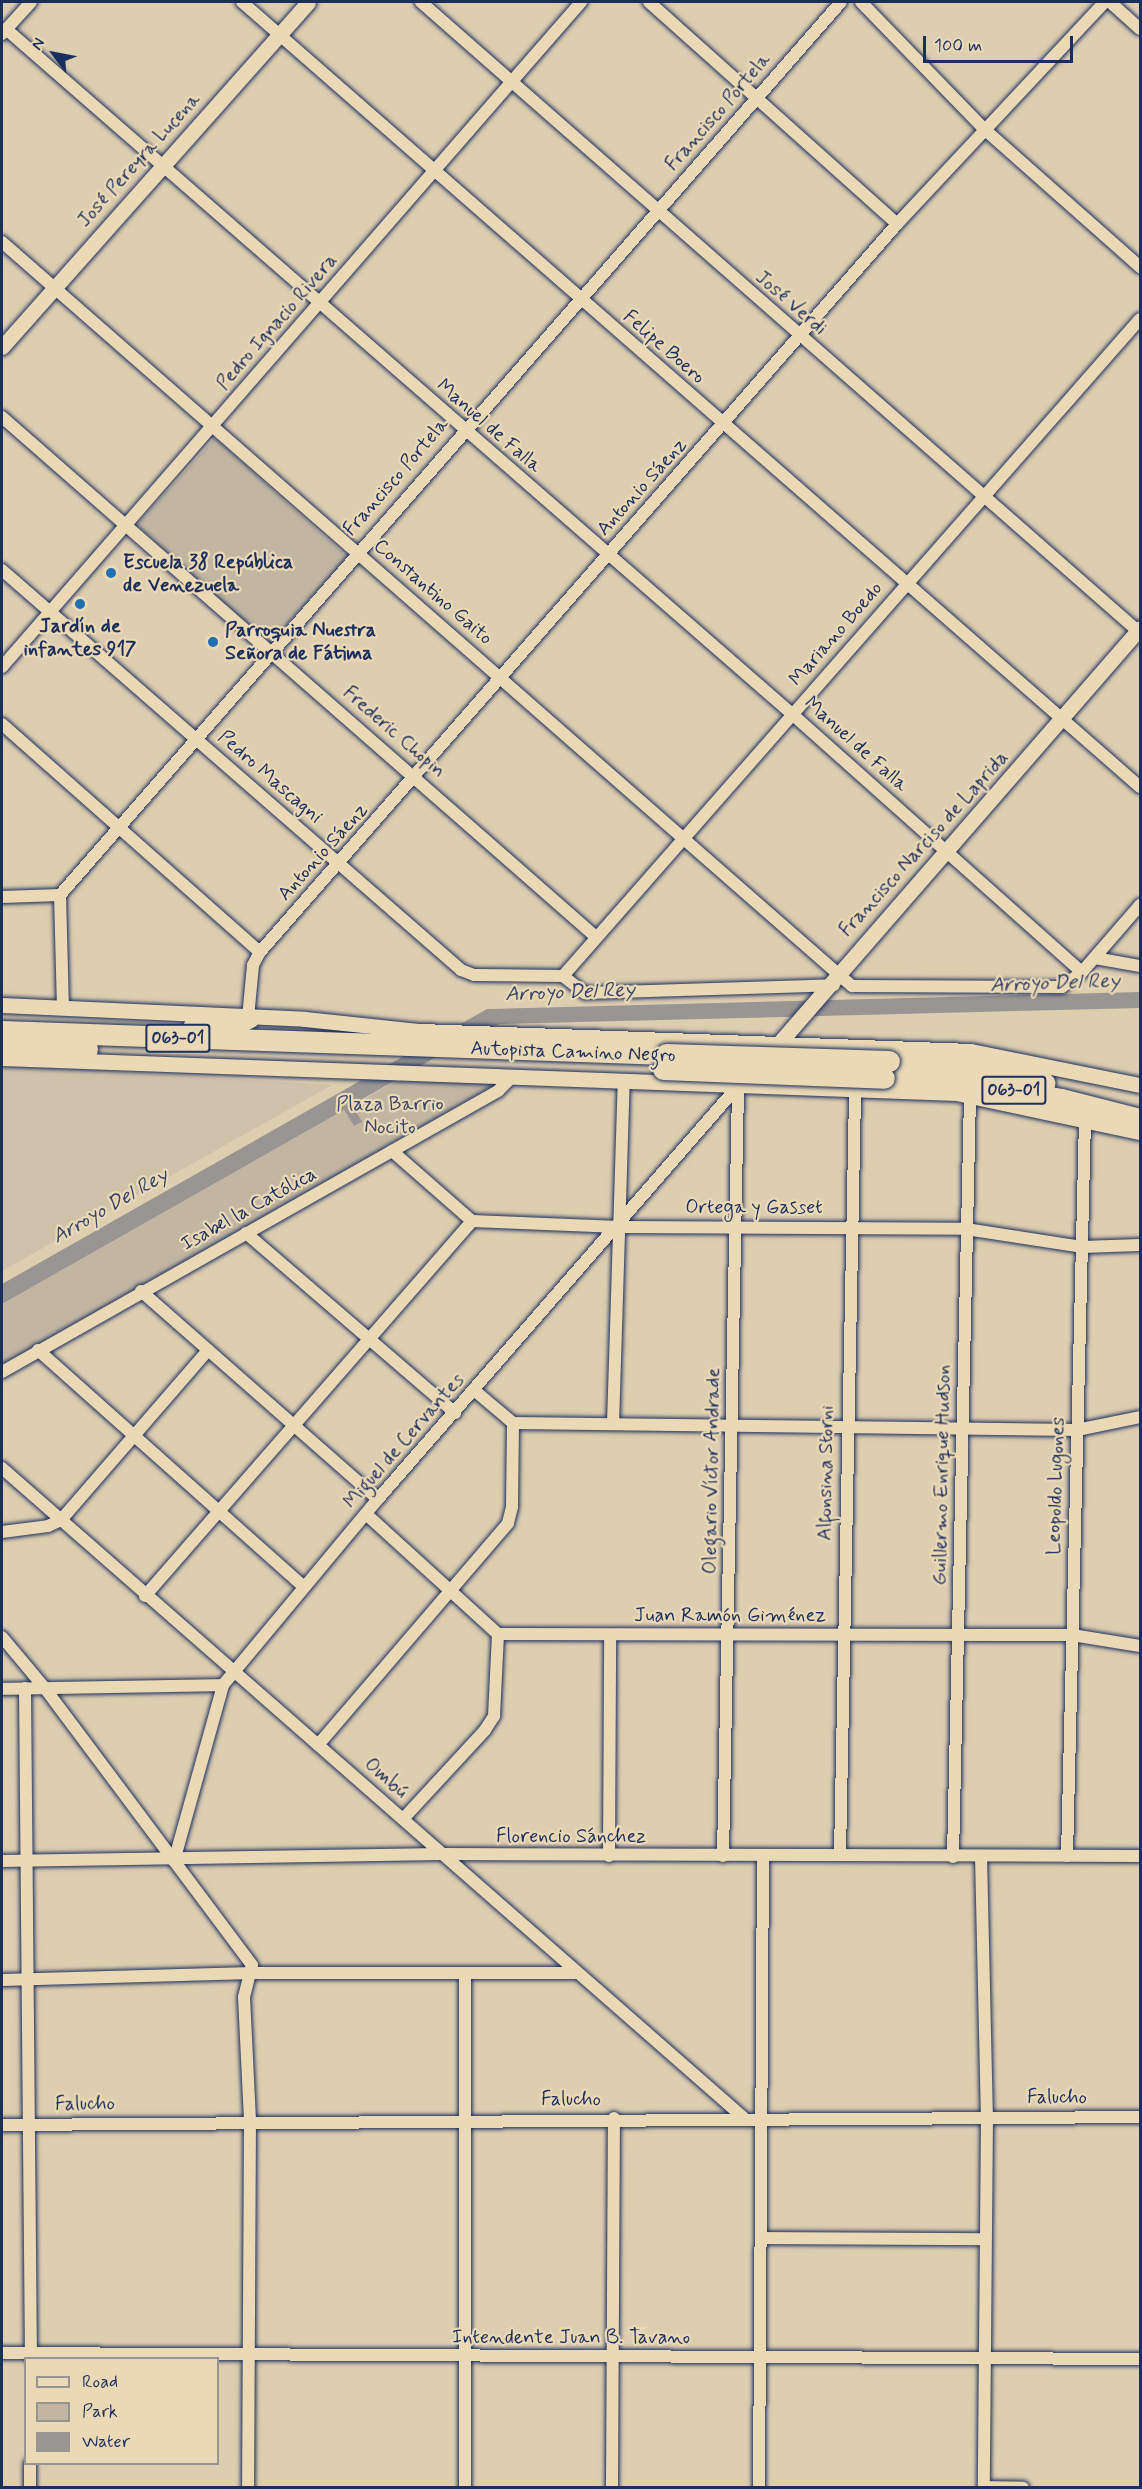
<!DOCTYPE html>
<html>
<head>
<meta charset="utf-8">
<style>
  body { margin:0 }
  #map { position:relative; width:1142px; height:2489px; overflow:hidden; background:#deceb0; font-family:Mynerve,sans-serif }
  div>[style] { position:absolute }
  .built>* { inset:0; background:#d0c2aa }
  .green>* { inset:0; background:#c2b6a3; transform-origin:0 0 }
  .water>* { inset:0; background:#999592 }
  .roads { filter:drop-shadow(0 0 2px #1b2f5e) drop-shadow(0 0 2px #1b2f5e) }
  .minor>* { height:12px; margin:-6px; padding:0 6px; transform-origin:6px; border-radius:6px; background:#ebd8b5 }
  .tertiary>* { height:15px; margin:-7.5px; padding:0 7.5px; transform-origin:7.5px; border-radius:7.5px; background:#ebd8b5 }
  .motorway>* { height:21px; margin:-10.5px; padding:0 10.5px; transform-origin:10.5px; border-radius:10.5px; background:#ebd8b5 }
  .bridges { filter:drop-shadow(0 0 2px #1b2f5e) drop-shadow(0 0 2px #1b2f5e) }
  .motorway-bridge>* { height:21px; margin:-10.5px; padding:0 10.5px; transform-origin:10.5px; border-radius:10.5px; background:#ebd8b5 }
  .dots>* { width:16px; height:16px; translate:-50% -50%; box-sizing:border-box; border:3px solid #ebd8b5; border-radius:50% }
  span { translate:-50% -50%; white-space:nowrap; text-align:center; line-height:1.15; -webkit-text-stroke:4.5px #ebd8b5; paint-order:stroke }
  .shield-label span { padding:2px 4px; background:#ebd8b5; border:2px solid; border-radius:4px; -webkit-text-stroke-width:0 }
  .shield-label { font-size:18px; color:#1b2f5e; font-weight:700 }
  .street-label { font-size:20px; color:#1b2f5e }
  .poi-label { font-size:20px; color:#1b2f5e; font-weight:700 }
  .left { translate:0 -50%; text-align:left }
  .park-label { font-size:20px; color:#344368 }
  .water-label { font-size:21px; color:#344368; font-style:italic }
  .frame { position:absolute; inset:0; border:3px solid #1b2f5e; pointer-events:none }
  .legend { position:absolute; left:24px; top:2357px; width:195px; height:108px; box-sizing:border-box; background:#ebd8b5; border:2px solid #989492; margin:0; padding:8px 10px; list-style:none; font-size:18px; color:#1b2f5e }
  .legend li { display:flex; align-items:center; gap:12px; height:30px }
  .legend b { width:30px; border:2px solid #989492 }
  .north { position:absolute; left:24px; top:24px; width:60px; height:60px; -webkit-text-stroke:4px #ebd8b5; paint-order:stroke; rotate:302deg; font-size:16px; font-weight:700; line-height:24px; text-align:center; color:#1b2f5e }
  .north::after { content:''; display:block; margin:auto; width:21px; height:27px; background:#1b2f5e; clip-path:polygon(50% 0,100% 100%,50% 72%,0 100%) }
  .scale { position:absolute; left:923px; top:36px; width:150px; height:27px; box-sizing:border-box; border:3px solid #1b2f5e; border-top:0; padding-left:8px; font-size:18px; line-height:21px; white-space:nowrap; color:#1b2f5e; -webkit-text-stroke:4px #ebd8b5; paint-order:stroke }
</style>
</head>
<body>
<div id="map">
  <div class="built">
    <i style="clip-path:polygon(2px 1067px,61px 1068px,332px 1085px,2px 1271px)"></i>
  </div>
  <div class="green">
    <i style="left:215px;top:438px;width:178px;height:117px;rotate:42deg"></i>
    <i style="clip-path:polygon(395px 1081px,485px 1082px,495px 1085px,2px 1365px,2px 1304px,344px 1110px,354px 1126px,361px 1122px,352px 1106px)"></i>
  </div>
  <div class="water">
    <i style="clip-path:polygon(1140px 992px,1140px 1008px,500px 1024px,485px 1029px,352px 1105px,362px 1122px,354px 1126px,344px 1110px,2px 1304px,2px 1284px,487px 1009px)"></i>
  </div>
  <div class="roads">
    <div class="minor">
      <i style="left:242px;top:2px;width:1193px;rotate:41.16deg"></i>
      <i style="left:421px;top:2px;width:957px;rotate:41.27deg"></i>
      <i style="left:649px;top:2px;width:333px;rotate:41.8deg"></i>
      <i style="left:861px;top:2px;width:175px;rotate:45.9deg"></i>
      <i style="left:983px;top:128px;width:210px;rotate:41.5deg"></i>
      <i style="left:1110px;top:2px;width:40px;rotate:42deg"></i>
      <i style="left:6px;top:29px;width:1043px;rotate:41.07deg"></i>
      <i style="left:792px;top:714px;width:388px;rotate:41.7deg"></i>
      <i style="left:2px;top:34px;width:43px;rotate:-47.8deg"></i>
      <i style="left:2px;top:242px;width:1130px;rotate:41.2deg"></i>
      <i style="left:852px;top:986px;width:210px;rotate:0.3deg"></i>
      <i style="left:1062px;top:987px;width:25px;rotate:-37deg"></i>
      <i style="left:1082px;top:972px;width:89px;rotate:-49.1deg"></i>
      <i style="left:2px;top:417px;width:789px;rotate:41.2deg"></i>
      <i style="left:2px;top:570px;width:609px;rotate:41.07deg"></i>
      <i style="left:461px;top:970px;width:14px;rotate:21deg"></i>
      <i style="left:474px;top:975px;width:89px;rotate:0.6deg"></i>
      <i style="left:2px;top:667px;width:882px;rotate:-48.95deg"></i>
      <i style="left:2px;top:724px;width:344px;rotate:41.5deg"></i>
      <i style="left:2px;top:897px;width:58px;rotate:-2deg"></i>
      <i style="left:1095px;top:958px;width:46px;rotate:10.1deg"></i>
      <i style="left:563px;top:976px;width:874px;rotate:-48.71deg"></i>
      <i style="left:563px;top:976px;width:28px;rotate:38deg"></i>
      <i style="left:585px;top:993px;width:249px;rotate:-1.8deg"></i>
      <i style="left:63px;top:1009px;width:114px;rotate:-91.5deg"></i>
      <i style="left:60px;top:895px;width:1186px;rotate:-48.83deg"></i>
      <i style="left:248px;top:1018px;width:53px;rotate:-84.6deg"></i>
      <i style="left:253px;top:965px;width:15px;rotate:-62deg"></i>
      <i style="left:260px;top:952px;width:967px;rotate:-48.81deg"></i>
      <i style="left:897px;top:224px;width:304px;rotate:-46.9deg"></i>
      <i style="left:392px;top:1151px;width:106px;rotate:41.2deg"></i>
      <i style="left:472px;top:1221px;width:147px;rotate:2.3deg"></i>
      <i style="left:619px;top:1227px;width:347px;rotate:0.3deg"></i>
      <i style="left:966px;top:1229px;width:117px;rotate:8.8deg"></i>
      <i style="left:1082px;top:1247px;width:58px;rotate:-2deg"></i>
      <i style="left:246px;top:1233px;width:276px;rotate:40.7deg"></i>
      <i style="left:141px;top:1291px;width:315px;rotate:41.3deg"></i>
      <i style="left:38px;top:1350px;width:356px;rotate:41.7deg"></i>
      <i style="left:2px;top:1372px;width:570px;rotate:-29.53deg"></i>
      <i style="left:498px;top:1091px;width:20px;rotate:-45deg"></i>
      <i style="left:474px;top:1390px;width:51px;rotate:40.2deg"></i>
      <i style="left:513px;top:1423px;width:564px;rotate:0.71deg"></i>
      <i style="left:1077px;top:1430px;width:64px;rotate:-11.7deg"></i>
      <i style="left:613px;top:1424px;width:342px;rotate:-88.2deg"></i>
      <i style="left:2px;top:1468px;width:986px;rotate:41.22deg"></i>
      <i style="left:366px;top:1514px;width:178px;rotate:42.3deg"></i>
      <i style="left:498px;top:1634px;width:574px;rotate:0.1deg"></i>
      <i style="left:1072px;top:1635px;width:69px;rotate:9.2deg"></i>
      <i style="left:2px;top:1532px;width:46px;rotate:-7.4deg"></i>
      <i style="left:48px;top:1526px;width:14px;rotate:-25deg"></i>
      <i style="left:61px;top:1520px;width:225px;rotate:-49.1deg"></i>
      <i style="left:145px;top:1596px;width:498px;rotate:-48.9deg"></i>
      <i style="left:2px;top:1637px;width:65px;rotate:50deg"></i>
      <i style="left:44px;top:1687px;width:347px;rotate:53.2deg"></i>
      <i style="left:252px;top:1965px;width:33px;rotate:104deg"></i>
      <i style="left:244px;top:1997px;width:123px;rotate:87.2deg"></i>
      <i style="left:250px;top:2120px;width:368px;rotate:90.3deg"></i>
      <i style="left:25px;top:1688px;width:670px;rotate:89.49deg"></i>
      <i style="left:2px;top:1689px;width:221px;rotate:-1deg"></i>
      <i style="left:318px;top:1745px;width:292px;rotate:-49.4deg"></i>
      <i style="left:508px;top:1523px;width:16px;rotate:-76deg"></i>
      <i style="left:512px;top:1507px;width:84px;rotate:-89.3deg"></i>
      <i style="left:403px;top:1819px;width:121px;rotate:-47.3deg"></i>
      <i style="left:485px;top:1730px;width:17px;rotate:-57deg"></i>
      <i style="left:494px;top:1716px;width:82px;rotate:-87.2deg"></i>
      <i style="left:840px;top:1855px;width:763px;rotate:-88.87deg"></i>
      <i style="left:609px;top:1856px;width:220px;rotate:-89.7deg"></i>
      <i style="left:723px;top:1856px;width:770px;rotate:-88.88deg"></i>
      <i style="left:981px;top:1856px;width:261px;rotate:88.7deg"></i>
      <i style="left:987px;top:2117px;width:371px;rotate:90.5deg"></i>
      <i style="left:1067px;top:1856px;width:737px;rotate:-88.6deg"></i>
      <i style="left:953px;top:1857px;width:762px;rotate:-88.72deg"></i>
      <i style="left:2px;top:1861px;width:439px;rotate:-0.9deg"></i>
      <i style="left:441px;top:1854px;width:699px;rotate:0.16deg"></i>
      <i style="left:174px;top:1861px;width:183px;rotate:-74.4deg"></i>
      <i style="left:223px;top:1685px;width:242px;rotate:-50.2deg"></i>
      <i style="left:378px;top:1499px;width:548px;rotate:-48.92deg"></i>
      <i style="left:465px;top:1974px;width:514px;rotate:90deg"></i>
      <i style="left:2px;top:1980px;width:250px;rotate:-1.6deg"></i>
      <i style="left:252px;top:1973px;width:324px"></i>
      <i style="left:2px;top:2125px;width:1138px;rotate:-0.4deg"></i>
      <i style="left:763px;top:2238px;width:221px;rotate:0.3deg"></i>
      <i style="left:2px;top:2353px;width:1138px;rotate:0.3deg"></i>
      <i style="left:984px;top:2487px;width:39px;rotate:1deg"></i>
      <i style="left:30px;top:2488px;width:24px;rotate:-90deg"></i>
      <i style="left:612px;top:2488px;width:370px;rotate:-89.7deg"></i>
      <i style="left:759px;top:2488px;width:632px;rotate:-89.64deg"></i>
    </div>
    <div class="tertiary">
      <i style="left:2px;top:347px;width:461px;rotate:-48.4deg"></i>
      <i style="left:2px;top:1005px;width:303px;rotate:2.6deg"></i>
      <i style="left:305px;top:1019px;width:116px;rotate:6deg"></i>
      <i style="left:420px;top:1031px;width:551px;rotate:2.08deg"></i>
      <i style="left:971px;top:1051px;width:172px;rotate:11.4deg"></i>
      <i style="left:773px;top:1050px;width:559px;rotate:-48.99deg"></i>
      <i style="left:2px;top:1058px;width:955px;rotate:2.1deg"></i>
      <i style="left:956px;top:1093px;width:188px;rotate:12deg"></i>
    </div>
    <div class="motorway">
      <i style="left:193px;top:1027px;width:40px;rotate:-2.9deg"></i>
      <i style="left:233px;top:1025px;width:17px;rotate:-25deg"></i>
      <i style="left:2px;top:1031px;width:664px;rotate:1.98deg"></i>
      <i style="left:2px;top:1047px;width:85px;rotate:1.3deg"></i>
      <i style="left:889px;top:1061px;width:100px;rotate:5.1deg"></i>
      <i style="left:989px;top:1070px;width:57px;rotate:13.3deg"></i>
      <i style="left:884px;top:1078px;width:85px;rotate:2.7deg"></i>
      <i style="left:969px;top:1082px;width:94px;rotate:10.5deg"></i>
      <i style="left:1061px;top:1099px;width:81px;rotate:14.2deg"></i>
    </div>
  </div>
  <div class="bridges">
    <div class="motorway-bridge">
      <i style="left:666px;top:1054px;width:223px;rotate:1.8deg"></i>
      <i style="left:663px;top:1069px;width:221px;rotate:2.3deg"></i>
    </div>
  </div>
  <div class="dots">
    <i style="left:111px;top:573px;background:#1f6fb2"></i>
    <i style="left:80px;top:604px;background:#1f6fb2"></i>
    <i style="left:213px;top:642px;background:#1f6fb2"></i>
  </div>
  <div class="shield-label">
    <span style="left:178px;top:1038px">063-01</span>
    <span style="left:1014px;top:1090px">063-01</span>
  </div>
  <div class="street-label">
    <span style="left:718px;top:112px;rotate:-49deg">Francisco Portela</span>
    <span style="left:139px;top:160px;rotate:-48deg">José Pereyra Lucena</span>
    <span style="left:791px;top:303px;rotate:41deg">José Verdi</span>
    <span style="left:277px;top:322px;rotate:-49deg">Pedro Ignacio Rivera</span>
    <span style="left:664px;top:347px;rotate:41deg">Felipe Boero</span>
    <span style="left:489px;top:426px;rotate:41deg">Manuel de Falla</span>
    <span style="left:396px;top:477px;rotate:-49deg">Francisco Portela</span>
    <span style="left:642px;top:487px;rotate:-48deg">Antonio Sáenz</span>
    <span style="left:433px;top:592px;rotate:41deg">Constantino Gaito</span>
    <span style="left:836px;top:634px;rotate:-49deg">Mariano Boedo</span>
    <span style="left:394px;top:732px;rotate:41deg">Frederic Chopin</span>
    <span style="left:856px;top:744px;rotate:42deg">Manuel de Falla</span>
    <span style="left:270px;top:777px;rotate:41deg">Pedro Mascagni</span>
    <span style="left:924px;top:844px;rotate:-48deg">Francisco Narciso de Laprida</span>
    <span style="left:323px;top:852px;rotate:-48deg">Antonio Sáenz</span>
    <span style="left:573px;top:1052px;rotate:2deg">Autopista Camino Negro</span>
    <span style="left:754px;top:1207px">Ortega y Gasset</span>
    <span style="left:249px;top:1209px;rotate:-29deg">Isabel la Católica</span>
    <span style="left:404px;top:1441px;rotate:-49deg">Miguel de Cervantes</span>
    <span style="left:712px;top:1471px;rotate:-89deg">Olegario Víctor Andrade</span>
    <span style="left:826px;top:1473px;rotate:-89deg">Alfonsina Storni</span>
    <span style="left:942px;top:1475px;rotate:-89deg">Guillermo Enrique Hudson</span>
    <span style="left:1056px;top:1486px;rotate:-88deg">Leopoldo Lugones</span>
    <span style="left:730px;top:1615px">Juan Ramón Giménez</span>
    <span style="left:386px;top:1778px;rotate:41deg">Ombú</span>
    <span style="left:571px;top:1836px">Florencio Sánchez</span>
    <span style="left:1057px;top:2097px">Falucho</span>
    <span style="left:571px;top:2099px">Falucho</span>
    <span style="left:85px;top:2104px;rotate:-1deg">Falucho</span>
    <span style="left:571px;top:2337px">Intendente Juan B. Tavano</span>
  </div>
  <div class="poi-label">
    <span class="left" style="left:123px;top:574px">Escuela 38 República<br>de Venezuela</span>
    <span style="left:80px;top:638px">Jardín de<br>infantes 917</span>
    <span class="left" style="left:225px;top:642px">Parroquia Nuestra<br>Señora de Fátima</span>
  </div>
  <div class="park-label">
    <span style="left:390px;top:1116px">Plaza Barrio<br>Nocito</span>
  </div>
  <div class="water-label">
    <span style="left:1055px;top:983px;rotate:-2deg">Arroyo Del Rey</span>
    <span style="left:570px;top:992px;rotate:-2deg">Arroyo Del Rey</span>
    <span style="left:110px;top:1206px;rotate:-30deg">Arroyo Del Rey</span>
  </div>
  <div class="frame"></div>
  <ul class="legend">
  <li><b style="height:8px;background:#ebd8b5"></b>Road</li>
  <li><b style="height:16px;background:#c2b6a3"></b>Park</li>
  <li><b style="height:16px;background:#999592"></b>Water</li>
  </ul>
  <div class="north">N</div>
  <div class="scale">100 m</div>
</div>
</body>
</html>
